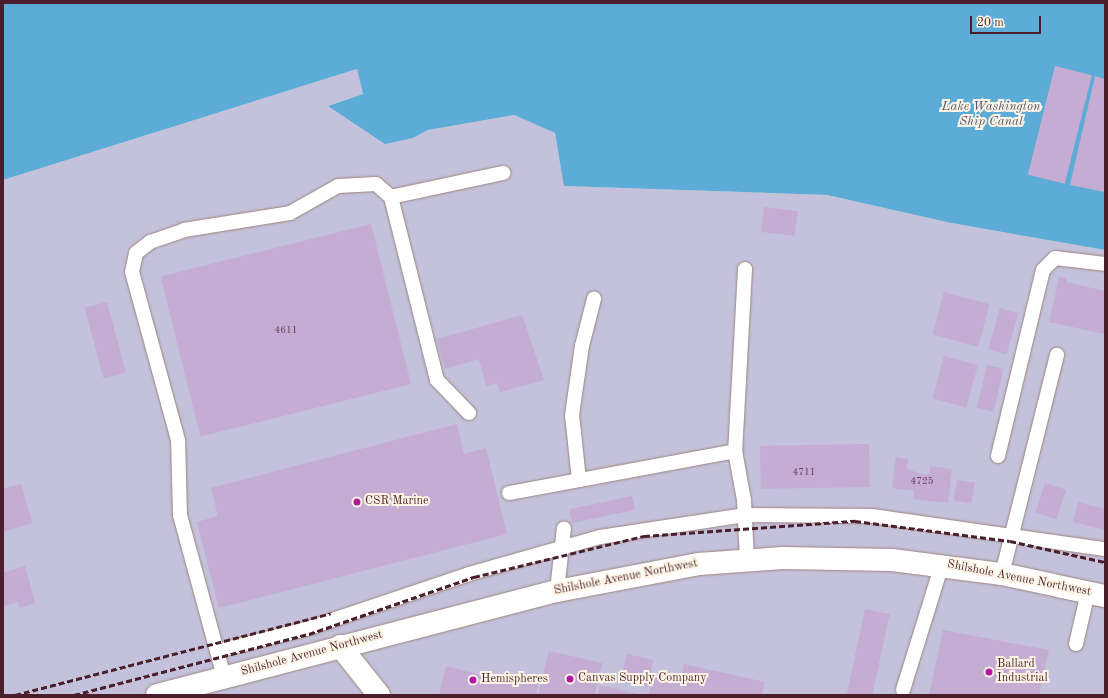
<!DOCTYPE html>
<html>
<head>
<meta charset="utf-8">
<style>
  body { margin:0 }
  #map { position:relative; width:1108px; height:698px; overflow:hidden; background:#f3e9cf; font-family:"Old Standard TT",serif }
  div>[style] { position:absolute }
  .industrial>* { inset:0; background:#c3c1db }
  .water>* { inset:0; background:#5dabd7 }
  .building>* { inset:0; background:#c4acd3; transform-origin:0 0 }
  .roads { filter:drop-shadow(0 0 1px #9e847d) drop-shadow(0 0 1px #9e847d) }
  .service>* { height:14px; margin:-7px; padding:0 7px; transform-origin:7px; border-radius:7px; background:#fff }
  .minor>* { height:22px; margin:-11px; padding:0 11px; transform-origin:11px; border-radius:11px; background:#fff }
  .tertiary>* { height:22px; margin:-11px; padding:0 11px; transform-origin:11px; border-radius:11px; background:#fff }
  .rail>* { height:3px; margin-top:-1.5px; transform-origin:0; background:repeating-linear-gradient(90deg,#4a1f2b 0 6px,transparent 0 9px) }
  .dots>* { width:11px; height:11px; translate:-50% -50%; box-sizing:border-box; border:2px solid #fcf5e5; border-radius:50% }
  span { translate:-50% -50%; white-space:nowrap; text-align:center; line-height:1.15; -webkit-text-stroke:4px #fcf5e5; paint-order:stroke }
  .number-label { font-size:10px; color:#684255 }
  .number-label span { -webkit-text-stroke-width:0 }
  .poi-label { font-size:12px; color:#4a1f2b }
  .left { translate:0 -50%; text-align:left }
  .street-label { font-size:12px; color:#4a1f2b }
  .water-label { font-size:13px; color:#525770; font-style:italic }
  .frame { position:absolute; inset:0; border:4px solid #4a1f2b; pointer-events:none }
  .scale { position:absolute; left:970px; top:16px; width:71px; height:18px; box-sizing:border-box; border:2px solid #4a1f2b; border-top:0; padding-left:5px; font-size:12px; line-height:14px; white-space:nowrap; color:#4a1f2b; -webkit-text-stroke:3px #fcf5e5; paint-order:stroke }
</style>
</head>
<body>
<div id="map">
  <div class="industrial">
    <i style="clip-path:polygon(357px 69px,363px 94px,328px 106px,413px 138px,428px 130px,514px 115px,555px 133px,565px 186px,827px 195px,951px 223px,1105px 250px,1105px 695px,3px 695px,3px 180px)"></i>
  </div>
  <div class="water">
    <i style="clip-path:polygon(3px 3px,1105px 3px,1105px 250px,951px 223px,827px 195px,564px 186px,555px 133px,514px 115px,428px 130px,413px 138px,385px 144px,328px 106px,363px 94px,357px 69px,3px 180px)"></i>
  </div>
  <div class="building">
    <i style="left:1055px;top:66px;width:38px;height:112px;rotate:14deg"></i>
    <i style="clip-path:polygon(1095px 76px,1105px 79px,1105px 192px,1070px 185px)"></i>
    <i style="left:764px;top:207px;width:34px;height:25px;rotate:7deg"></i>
    <i style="left:371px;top:224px;width:165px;height:217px;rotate:76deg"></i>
    <i style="clip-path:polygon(1059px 277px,1067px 278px,1066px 282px,1105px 291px,1105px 334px,1049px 322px)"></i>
    <i style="left:944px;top:292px;width:47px;height:44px;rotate:15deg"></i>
    <i style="left:107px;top:302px;width:73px;height:23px;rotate:75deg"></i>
    <i style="left:1000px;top:308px;width:19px;height:43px;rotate:16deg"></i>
    <i style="clip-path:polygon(522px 315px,544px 380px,500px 392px,497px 383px,486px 386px,479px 359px,445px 369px,437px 339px)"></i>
    <i style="left:944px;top:356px;width:35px;height:44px;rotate:15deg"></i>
    <i style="left:987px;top:365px;width:17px;height:44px;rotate:13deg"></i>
    <i style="clip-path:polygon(457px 424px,464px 454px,486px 448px,507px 534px,219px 608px,197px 522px,218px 516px,211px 488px)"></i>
    <i style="left:869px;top:444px;width:43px;height:109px;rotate:89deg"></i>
    <i style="clip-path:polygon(896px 457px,908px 459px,907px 469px,921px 474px,929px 475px,930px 466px,952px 469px,948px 503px,913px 499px,914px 491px,892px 488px)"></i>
    <i style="left:957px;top:480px;width:18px;height:21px;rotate:9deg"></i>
    <i style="left:1045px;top:483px;width:22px;height:31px;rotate:18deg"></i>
    <i style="clip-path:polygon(21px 484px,32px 523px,3px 532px,3px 489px)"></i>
    <i style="left:632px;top:496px;width:14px;height:64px;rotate:78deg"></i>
    <i style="clip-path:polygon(1078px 502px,1105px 509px,1105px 530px,1073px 522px)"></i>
    <i style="clip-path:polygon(25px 566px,35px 603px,20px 608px,18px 602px,3px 606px,3px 573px)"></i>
    <i style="left:865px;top:609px;width:25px;height:88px;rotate:12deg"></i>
    <i style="clip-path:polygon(943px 630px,1049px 650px,1039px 695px,929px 695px)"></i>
    <i style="clip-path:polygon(549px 651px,602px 663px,595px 695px,538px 695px)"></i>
    <i style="left:627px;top:654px;width:27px;height:28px;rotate:13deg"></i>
    <i style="clip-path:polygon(684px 664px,765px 682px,762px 695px,649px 695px,653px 677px,680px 683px)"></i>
    <i style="clip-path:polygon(446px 666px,520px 684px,522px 678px,539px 682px,536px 695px,439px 695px)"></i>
    <i style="clip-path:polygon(600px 685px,639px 694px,639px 695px,598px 695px)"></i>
  </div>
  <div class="roads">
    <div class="service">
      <i style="left:391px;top:197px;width:115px;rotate:-12.1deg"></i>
      <i style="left:745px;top:269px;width:182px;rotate:93.1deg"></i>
      <i style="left:735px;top:451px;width:50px;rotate:79.6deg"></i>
      <i style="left:744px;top:500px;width:60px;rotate:87.1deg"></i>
      <i style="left:998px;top:456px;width:191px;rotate:-76.4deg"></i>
      <i style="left:1043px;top:270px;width:17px;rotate:-45deg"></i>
      <i style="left:1055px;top:258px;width:50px;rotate:6.8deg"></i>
      <i style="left:579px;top:480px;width:65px;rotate:-96.1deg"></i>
      <i style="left:572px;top:415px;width:70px;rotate:-81.8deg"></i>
      <i style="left:582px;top:346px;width:49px;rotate:-75.7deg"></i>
      <i style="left:509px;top:493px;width:230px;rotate:-10.5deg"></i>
      <i style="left:1002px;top:574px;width:226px;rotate:-75.9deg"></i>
      <i style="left:557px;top:591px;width:63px;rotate:-83.7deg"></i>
      <i style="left:1076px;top:644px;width:53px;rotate:-77deg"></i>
      <i style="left:217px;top:651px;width:92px;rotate:-13.9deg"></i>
      <i style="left:306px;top:629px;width:172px;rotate:-18.6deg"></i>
      <i style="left:469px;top:574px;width:136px;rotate:-15.8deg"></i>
      <i style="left:600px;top:537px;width:147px;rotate:-8.6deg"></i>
      <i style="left:745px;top:515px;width:127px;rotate:0.5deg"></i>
      <i style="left:872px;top:516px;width:235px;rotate:8.1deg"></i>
      <i style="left:224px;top:677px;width:168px;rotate:-105.2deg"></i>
      <i style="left:180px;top:515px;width:75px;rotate:-91.5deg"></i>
      <i style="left:178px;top:440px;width:174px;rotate:-105.3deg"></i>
      <i style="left:132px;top:272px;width:19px;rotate:-78deg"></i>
      <i style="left:136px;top:253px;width:18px;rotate:-38deg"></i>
      <i style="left:150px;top:242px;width:36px;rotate:-19deg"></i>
      <i style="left:184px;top:230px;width:107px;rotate:-9.1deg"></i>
      <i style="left:290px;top:213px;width:55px;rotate:-29.4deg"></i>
      <i style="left:338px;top:186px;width:38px;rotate:-3deg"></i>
      <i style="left:376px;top:184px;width:20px;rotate:41deg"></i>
      <i style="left:391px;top:197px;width:189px;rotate:75.9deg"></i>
      <i style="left:437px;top:380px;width:46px;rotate:45.9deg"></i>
      <i style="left:903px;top:690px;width:132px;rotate:-72.8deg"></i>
    </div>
    <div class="minor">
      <i style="left:340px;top:646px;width:63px;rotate:51.5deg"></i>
    </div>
    <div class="tertiary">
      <i style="left:157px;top:695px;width:413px;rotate:-14.6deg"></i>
      <i style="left:557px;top:591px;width:145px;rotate:-10.8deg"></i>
      <i style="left:699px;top:564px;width:84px;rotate:-4.1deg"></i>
      <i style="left:783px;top:558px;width:109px;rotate:1.1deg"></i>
      <i style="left:892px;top:560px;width:111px;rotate:7.3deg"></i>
      <i style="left:1002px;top:574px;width:105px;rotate:12.1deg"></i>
    </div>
  </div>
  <div class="rail">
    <i style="left:15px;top:695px;width:326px;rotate:-14.5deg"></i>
    <i style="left:74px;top:695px;width:243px;rotate:-14.6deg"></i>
    <i style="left:309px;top:634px;width:175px;rotate:-19.1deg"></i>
    <i style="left:474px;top:577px;width:175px;rotate:-13.6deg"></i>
    <i style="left:644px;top:536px;width:212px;rotate:-4.1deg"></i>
    <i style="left:855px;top:521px;width:156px;rotate:7.4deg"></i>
    <i style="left:1010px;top:541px;width:97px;rotate:12.5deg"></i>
  </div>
  <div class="dots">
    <i style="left:357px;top:502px;background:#b5179e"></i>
    <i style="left:989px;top:672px;background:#b5179e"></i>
    <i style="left:570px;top:679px;background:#b5179e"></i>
    <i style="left:473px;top:680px;background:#b5179e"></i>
  </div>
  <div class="number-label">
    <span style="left:286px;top:331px">4611</span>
    <span style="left:804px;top:473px">4711</span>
    <span style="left:922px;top:482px">4725</span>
  </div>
  <div class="poi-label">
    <span class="left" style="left:365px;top:502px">CSR Marine</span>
    <span class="left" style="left:997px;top:672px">Ballard<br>Industrial</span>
    <span class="left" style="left:578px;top:679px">Canvas Supply Company</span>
    <span class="left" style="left:481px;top:680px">Hemispheres</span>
  </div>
  <div class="street-label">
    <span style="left:626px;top:578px;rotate:-11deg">Shilshole Avenue Northwest</span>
    <span style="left:1019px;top:579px;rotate:11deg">Shilshole Avenue Northwest</span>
    <span style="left:312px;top:654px;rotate:-15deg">Shilshole Avenue Northwest</span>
  </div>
  <div class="water-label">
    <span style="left:991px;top:115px">Lake Washington<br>Ship Canal</span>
  </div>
  <div class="frame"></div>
  <div class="scale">20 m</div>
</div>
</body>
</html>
